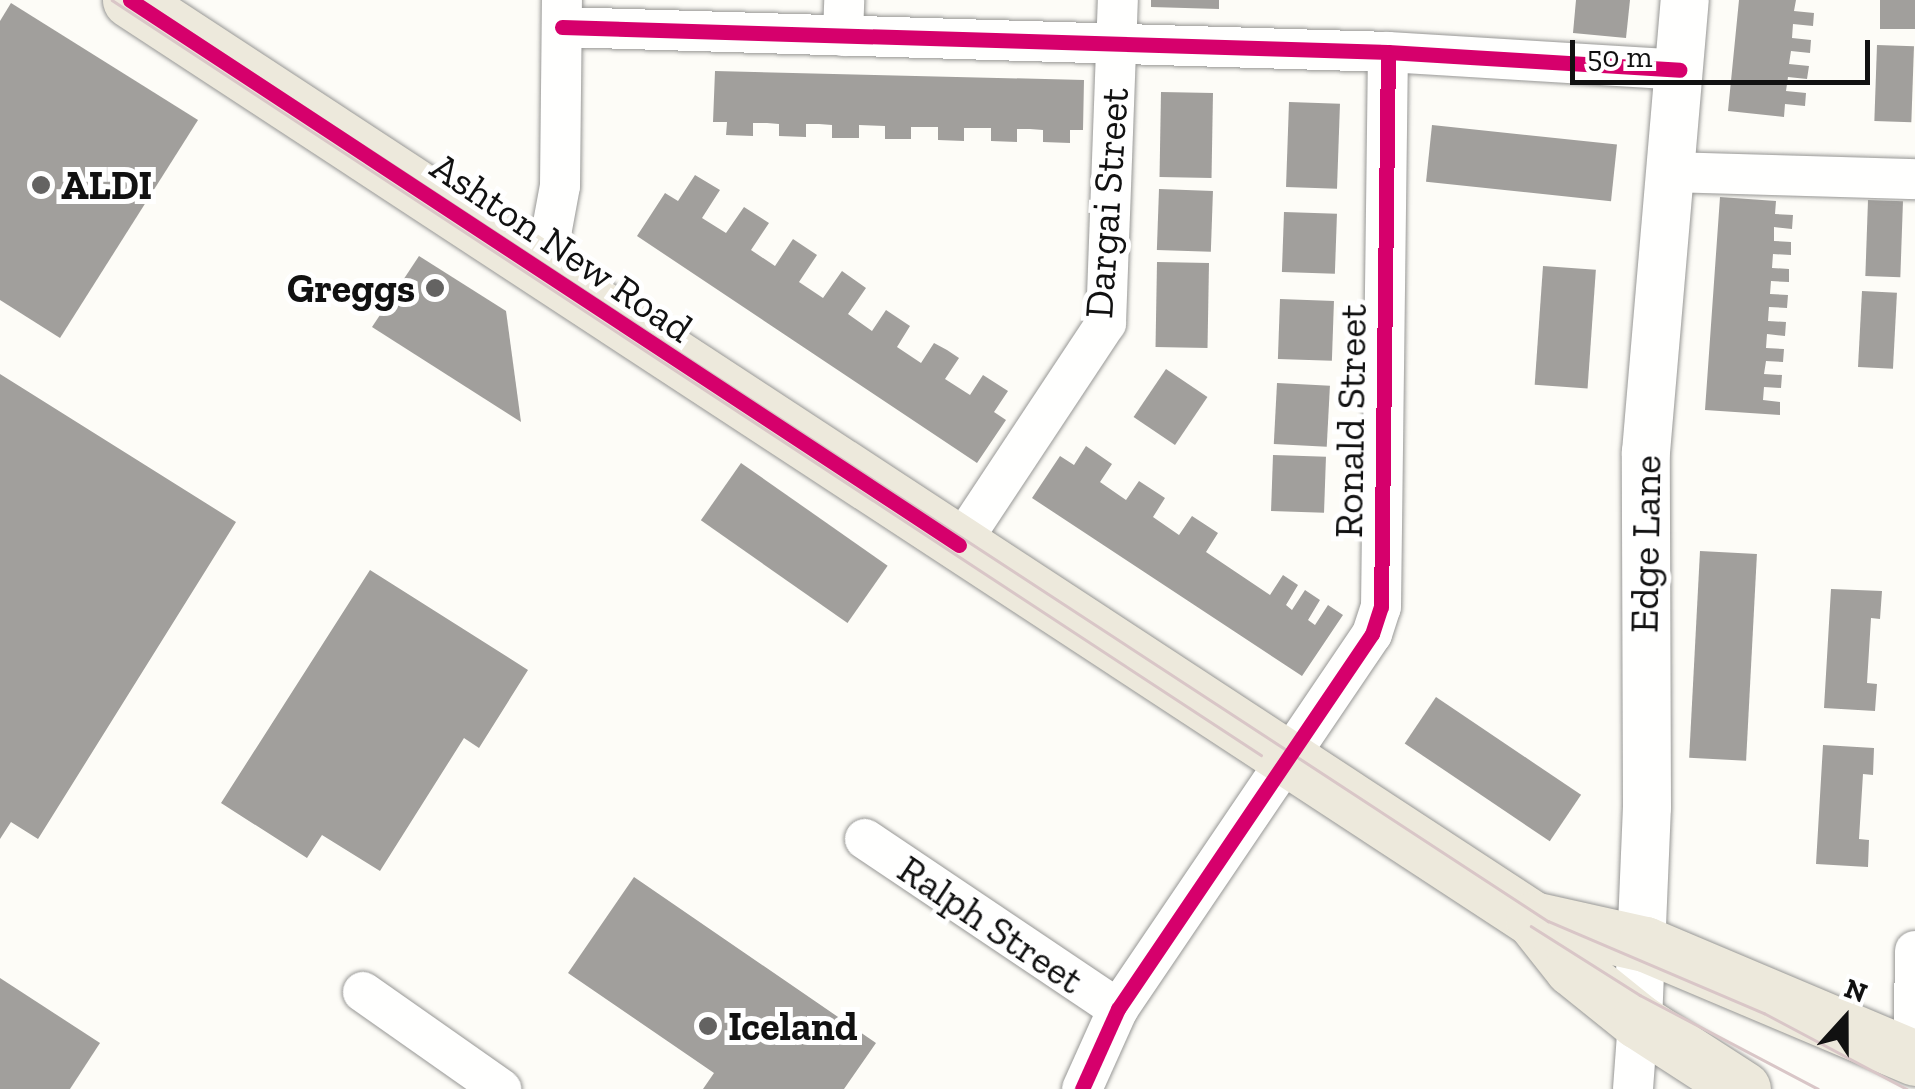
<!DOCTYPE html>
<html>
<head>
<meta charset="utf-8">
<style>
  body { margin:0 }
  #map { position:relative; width:1915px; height:1089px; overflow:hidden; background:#fdfcf7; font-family:"Zilla Slab",serif }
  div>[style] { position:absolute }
  .building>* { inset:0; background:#a19f9c; transform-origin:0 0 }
  .roads { filter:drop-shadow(0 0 2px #979795) drop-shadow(0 0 2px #979795) }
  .minor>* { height:40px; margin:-20px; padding:0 20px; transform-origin:20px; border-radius:20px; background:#fffffe }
  .tertiary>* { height:48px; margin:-24px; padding:0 24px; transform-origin:24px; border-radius:24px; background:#fffffe }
  .primary>* { height:55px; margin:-27.5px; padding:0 27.5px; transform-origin:27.5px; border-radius:27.5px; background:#ede9dc }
  .tram>* { height:2.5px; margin:-1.25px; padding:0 1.25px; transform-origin:1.25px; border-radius:1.25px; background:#d9c6c7 }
  .cycleway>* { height:15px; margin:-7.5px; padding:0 7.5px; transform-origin:7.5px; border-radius:7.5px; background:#d6006c }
  .dots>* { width:28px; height:28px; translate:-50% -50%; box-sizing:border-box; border:5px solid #fff; border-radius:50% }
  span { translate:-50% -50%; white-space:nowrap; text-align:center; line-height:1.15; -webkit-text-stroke:10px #fff; paint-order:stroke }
  .poi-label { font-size:40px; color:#111; font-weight:700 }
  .left { translate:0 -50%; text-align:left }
  .right { translate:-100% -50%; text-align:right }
  .street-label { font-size:40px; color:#111 }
  .north { position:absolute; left:1795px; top:969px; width:100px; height:100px; -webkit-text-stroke:8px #fff; paint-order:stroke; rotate:21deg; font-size:28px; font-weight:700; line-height:40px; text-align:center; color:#111 }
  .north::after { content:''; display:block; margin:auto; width:35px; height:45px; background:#111; clip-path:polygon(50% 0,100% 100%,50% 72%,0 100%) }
  .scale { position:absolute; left:1570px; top:40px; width:300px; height:45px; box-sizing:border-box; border:5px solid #111; border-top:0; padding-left:12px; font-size:30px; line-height:35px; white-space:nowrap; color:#111; -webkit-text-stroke:8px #fff; paint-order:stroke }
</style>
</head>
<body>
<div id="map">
  <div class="building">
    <i style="clip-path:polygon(1151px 0,1219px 0,1219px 9px,1151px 7px)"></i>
    <i style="clip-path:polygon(1576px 0,1630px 0,1626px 38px,1573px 33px)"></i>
    <i style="clip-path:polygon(1739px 0,1796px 0,1794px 11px,1814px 13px,1813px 26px,1793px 24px,1792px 38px,1811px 40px,1810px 53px,1791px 51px,1789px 64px,1809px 66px,1807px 79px,1788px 77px,1786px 91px,1806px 93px,1805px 106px,1785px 104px,1784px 117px,1728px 111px)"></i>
    <i style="left:1880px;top:0;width:35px;height:29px"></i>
    <i style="clip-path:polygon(11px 3px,198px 120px,60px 338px,0 300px,0 21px)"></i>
    <i style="left:1877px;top:45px;width:37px;height:76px;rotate:2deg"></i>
    <i style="clip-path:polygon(715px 71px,1084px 80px,1083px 130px,1070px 130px,1070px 143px,1043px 142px,1043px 130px,1030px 129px,1017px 129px,1017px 142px,991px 141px,991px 128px,964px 128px,964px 141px,938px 140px,938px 127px,911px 127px,911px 139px,885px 139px,885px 126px,859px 125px,859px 138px,832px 138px,832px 125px,819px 124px,806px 124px,806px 137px,779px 136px,779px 124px,767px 123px,753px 123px,753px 136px,726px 135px,727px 122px,713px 122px)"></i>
    <i style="left:1161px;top:92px;width:52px;height:85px;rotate:1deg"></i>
    <i style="left:1289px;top:102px;width:51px;height:85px;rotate:2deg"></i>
    <i style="left:1432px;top:125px;width:186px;height:57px;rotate:6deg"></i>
    <i style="clip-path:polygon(695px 175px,720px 190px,702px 218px,726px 233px,744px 207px,769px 223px,751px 250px,775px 266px,793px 239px,817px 255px,799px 282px,823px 298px,842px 271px,866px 288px,848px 314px,872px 331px,886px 310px,910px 326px,897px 347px,921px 363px,934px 343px,947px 350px,959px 358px,945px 379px,970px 395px,983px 375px,1008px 391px,994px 412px,1006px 420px,977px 463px,637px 236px,665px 193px,678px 201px)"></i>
    <i style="left:1159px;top:189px;width:54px;height:61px;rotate:2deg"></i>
    <i style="clip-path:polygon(1720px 197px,1776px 201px,1775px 214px,1793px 215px,1792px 229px,1774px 227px,1774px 241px,1791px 242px,1791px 255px,1773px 254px,1772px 268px,1789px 269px,1789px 282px,1771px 281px,1770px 294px,1788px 295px,1787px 308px,1769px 307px,1768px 321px,1786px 322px,1785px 336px,1767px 334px,1766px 348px,1784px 349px,1783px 362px,1766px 361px,1764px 374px,1782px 375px,1781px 388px,1764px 387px,1763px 400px,1780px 402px,1780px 415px,1705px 410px)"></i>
    <i style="left:1868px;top:200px;width:35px;height:76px;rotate:2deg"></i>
    <i style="left:1284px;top:212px;width:53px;height:60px;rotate:2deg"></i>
    <i style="clip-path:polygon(419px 256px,506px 311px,521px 422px,372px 327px)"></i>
    <i style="left:1157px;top:262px;width:52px;height:85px;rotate:1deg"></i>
    <i style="left:1543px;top:266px;width:53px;height:119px;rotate:4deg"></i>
    <i style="left:1862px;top:291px;width:35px;height:76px;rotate:3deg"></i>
    <i style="left:1280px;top:299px;width:54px;height:60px;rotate:2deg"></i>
    <i style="left:1166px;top:369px;width:50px;height:58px;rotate:34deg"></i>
    <i style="clip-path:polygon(0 374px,236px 522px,38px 839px,11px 822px,0 839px)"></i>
    <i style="left:1277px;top:383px;width:53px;height:61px;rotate:3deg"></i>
    <i style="clip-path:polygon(1086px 446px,1112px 464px,1100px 482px,1126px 500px,1139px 481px,1165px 498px,1153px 517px,1179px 535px,1192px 516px,1218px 533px,1206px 552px,1270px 595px,1283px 575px,1298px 585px,1286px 605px,1292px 610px,1305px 590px,1320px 600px,1308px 620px,1315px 625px,1328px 605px,1343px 615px,1302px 676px,1032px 498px,1060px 456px,1074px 465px)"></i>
    <i style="left:1273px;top:455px;width:53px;height:56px;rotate:2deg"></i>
    <i style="left:741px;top:463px;width:179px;height:70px;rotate:35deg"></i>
    <i style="left:1700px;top:551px;width:57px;height:207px;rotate:3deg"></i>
    <i style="clip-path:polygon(370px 570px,528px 670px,479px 748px,464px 738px,380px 871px,322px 835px,307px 858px,221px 803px)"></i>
    <i style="clip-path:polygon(1831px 589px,1882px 591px,1880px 619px,1871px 618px,1867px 683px,1877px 684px,1875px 711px,1824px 708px)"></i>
    <i style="left:1436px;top:697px;width:175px;height:56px;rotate:34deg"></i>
    <i style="clip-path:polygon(1823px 745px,1874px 748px,1873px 775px,1863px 774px,1859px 839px,1869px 840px,1868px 867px,1816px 864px)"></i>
    <i style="clip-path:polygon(634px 877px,876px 1043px,844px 1089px,703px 1089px,714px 1073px,568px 973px)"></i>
    <i style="clip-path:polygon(0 978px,100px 1043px,70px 1089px,0 1089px)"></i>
  </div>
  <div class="roads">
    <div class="minor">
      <i style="left:562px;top:27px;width:826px;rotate:1.73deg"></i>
      <i style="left:1388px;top:52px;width:292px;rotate:3.5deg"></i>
      <i style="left:843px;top:36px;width:36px;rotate:-88deg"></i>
      <i style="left:1672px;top:172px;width:243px;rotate:1.7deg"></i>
      <i style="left:534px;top:266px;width:41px;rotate:-64.1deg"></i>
      <i style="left:552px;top:229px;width:44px;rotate:-79.5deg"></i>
      <i style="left:560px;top:186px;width:186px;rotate:-89.4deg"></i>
      <i style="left:959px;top:545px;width:266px;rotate:-56.5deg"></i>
      <i style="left:1106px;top:323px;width:323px;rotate:-87.9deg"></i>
      <i style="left:865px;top:839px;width:305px;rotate:33.9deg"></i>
      <i style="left:363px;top:992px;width:169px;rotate:35.1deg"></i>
      <i style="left:1914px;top:1020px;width:69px;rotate:-89.2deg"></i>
      <i style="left:1082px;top:1089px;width:88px;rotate:-65.8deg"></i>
      <i style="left:1118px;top:1009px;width:453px;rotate:-55.9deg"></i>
      <i style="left:1372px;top:634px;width:28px;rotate:-72deg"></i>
      <i style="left:1381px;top:607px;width:555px;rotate:-89.28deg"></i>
      <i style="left:1633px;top:1089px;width:68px;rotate:-85.8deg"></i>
    </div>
    <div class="tertiary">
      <i style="left:1638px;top:1021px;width:214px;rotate:-87.6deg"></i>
      <i style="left:1647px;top:807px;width:355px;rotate:-90.2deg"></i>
      <i style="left:1646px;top:452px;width:454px;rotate:-85.1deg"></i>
    </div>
    <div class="primary">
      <i style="left:130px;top:0;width:1677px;rotate:33.23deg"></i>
      <i style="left:1533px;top:919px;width:63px;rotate:51.5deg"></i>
      <i style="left:1572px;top:968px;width:85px;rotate:38.8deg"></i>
      <i style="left:1638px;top:1021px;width:125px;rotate:32.9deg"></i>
      <i style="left:1533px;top:919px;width:115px;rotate:12.6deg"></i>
      <i style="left:1645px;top:944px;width:293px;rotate:22.9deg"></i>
    </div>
  </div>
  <div class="tram">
    <i style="left:112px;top:0;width:1375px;rotate:33.31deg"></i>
    <i style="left:141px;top:0;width:1682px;rotate:33.21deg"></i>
    <i style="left:1548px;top:921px;width:235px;rotate:23.1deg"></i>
    <i style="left:1764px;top:1013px;width:162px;rotate:28deg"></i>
    <i style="left:1531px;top:926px;width:129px;rotate:32.3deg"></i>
    <i style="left:1640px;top:995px;width:201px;rotate:27.8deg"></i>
  </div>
  <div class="cycleway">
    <i style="left:130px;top:0;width:992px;rotate:33.32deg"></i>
    <i style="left:562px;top:27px;width:826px;rotate:1.73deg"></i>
    <i style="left:1388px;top:52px;width:292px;rotate:3.5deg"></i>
    <i style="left:1082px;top:1089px;width:88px;rotate:-65.8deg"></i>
    <i style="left:1118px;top:1009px;width:453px;rotate:-55.9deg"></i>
    <i style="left:1372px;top:634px;width:28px;rotate:-72deg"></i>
    <i style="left:1381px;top:607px;width:555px;rotate:-89.28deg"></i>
  </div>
  <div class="dots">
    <i style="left:41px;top:185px;background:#646362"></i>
    <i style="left:435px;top:288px;background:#646362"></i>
    <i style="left:708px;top:1026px;background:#646362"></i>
  </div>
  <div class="poi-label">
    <span class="left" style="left:61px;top:185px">ALDI</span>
    <span class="right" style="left:415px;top:288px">Greggs</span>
    <span class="left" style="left:728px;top:1026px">Iceland</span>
  </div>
  <div class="street-label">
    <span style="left:1106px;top:203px;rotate:-86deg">Dargai Street</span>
    <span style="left:562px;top:247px;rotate:34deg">Ashton New Road</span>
    <span style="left:1350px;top:421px;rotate:-89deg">Ronald Street</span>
    <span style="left:1645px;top:544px;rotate:-89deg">Edge Lane</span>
    <span style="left:991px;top:924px;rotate:34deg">Ralph Street</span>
  </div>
  <div class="north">N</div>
  <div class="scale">50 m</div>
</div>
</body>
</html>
